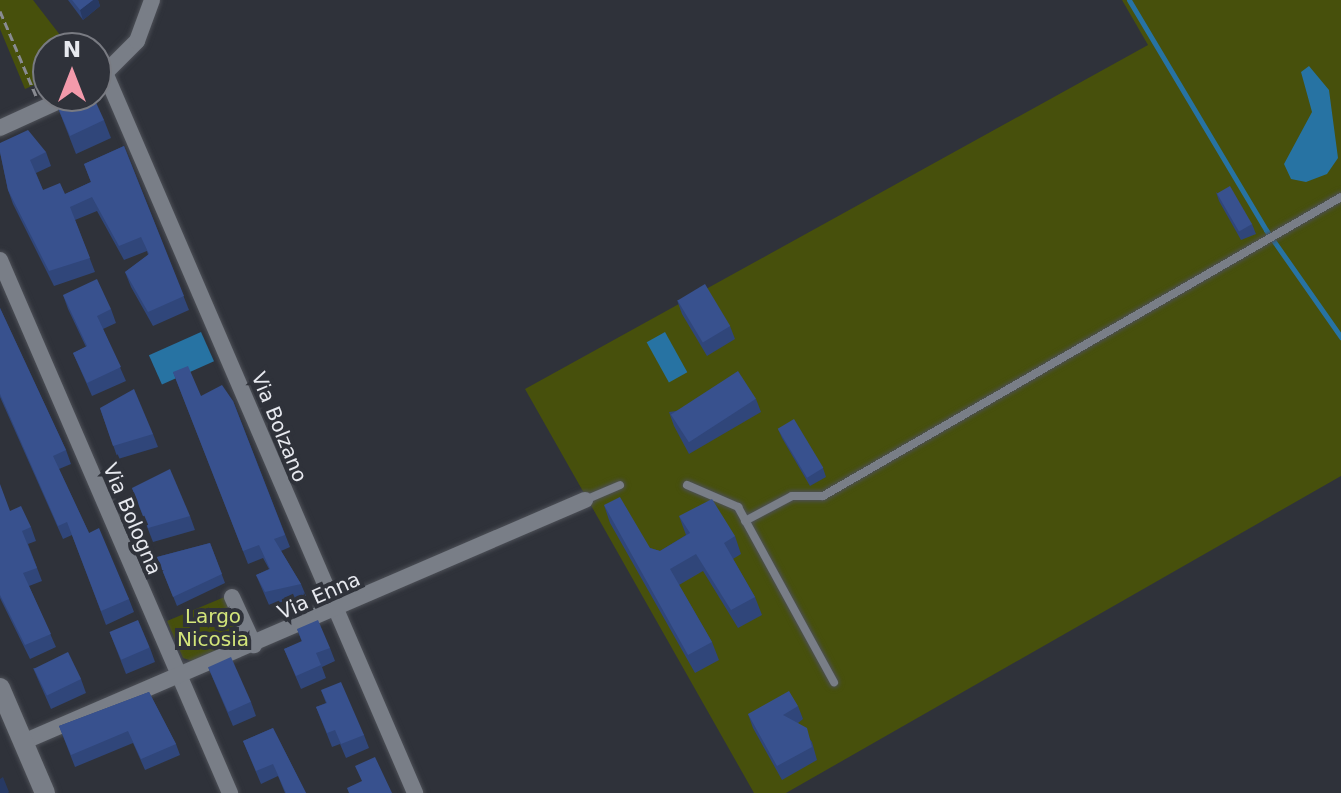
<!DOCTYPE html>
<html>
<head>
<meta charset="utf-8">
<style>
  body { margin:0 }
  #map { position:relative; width:1341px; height:793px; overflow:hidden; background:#2f323a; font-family:"DejaVu Sans",sans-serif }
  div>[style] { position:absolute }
  .green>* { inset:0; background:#47500c }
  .water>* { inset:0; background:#2773a3; transform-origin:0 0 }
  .stream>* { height:5px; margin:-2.5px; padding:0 2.5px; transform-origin:2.5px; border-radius:2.5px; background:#2773a3 }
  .path>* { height:3px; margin-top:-1.5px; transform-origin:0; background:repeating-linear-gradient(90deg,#898b92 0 8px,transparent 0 12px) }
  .roads { filter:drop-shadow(0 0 2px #4d5057) drop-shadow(0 0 2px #4d5057) }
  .service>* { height:8px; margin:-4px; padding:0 4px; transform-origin:4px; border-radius:4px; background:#797e87 }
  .minor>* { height:16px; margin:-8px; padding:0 8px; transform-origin:8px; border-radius:8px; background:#797e87 }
  .secondary>* { height:20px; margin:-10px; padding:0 10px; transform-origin:10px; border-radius:10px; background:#797e87 }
  .wall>* { inset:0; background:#30467a }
  .shaded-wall>* { inset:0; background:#273963 }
  .building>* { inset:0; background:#38518e; transform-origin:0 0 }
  span { translate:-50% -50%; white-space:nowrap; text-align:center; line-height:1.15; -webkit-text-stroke:8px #2f323a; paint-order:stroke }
  .street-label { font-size:20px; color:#e7e9ef }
  .park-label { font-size:20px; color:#d3e57a }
  .north { position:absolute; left:32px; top:32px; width:80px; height:80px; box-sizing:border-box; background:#2f323a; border:2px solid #797b82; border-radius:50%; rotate:0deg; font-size:22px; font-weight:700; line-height:32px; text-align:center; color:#e7e9ef }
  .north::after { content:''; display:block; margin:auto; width:28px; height:36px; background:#f39aab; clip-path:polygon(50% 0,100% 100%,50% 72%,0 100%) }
</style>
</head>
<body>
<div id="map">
  <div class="green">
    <i style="clip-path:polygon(0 0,33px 0,70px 48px,48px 48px,48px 79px,25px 89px,0 29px)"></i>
    <i style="clip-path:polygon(1122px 0,1341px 0,1341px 476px,786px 793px,754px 793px,525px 389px,1148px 45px)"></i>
    <i style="clip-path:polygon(227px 596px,246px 639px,192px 661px,183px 658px,167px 621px)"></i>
  </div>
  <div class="water">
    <i style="clip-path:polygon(1309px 66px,1329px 90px,1338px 158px,1327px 174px,1306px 182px,1291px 179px,1284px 164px,1312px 112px,1301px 72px)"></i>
    <i style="left:201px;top:332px;width:32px;height:57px;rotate:66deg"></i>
    <i style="left:665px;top:332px;width:46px;height:21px;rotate:61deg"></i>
  </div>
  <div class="stream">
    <i style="left:1129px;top:0;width:268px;rotate:59.2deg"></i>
    <i style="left:1266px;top:230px;width:131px;rotate:55deg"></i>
  </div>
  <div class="path">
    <i style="left:0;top:11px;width:92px;rotate:67deg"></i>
  </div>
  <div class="roads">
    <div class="service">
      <i style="left:687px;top:485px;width:56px;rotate:23.3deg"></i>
      <i style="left:738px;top:507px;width:200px;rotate:61.3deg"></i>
      <i style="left:585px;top:500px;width:38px;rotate:-23deg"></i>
      <i style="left:745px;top:521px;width:53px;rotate:-28deg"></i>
      <i style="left:792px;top:496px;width:31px"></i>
      <i style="left:823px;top:496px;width:598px;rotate:-29.99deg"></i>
    </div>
    <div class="minor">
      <i style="left:106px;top:75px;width:782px;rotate:66.71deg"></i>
      <i style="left:96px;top:82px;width:58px;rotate:-45deg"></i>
      <i style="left:137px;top:41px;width:44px;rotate:-69.9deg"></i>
      <i style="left:0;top:128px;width:77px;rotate:-24.6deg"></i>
      <i style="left:0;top:260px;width:581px;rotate:66.66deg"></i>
      <i style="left:232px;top:597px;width:53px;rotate:65.4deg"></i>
      <i style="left:23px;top:742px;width:612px;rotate:-23.3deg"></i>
    </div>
    <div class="secondary">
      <i style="left:0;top:688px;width:114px;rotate:66.8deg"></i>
    </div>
  </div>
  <div class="wall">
    <i style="clip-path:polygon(68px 0,98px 0,100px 6px,83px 20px)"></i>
    <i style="clip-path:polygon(58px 108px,104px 120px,111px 138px,76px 154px)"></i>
    <i style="clip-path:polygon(124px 146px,189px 310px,153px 326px,131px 287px,125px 272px,148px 255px,147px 251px,124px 260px,97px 211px,75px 220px,95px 272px,54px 286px,13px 204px,8px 190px,0 152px,46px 152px,51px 166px,36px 173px,43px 190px,65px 194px,91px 182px,84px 164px)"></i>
    <i style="clip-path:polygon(1216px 192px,1252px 224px,1256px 234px,1241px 240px,1219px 201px)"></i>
    <i style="clip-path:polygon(63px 295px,111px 309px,116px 323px,103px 329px,126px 381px,92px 396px,73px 353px,86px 347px,68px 309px)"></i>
    <i style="clip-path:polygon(677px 300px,730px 326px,735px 339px,707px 356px,682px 314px)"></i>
    <i style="clip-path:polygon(0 308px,66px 450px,71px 464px,59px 469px,89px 533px,129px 599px,134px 612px,106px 625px,72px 535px,63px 539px,0 397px)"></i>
    <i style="clip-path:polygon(173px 372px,201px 396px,233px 401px,290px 547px,281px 551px,301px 584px,306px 596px,269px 605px,256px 575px,269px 569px,263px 558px,248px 564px)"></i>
    <i style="clip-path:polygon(756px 399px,761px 412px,689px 454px,674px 426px,669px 412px)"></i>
    <i style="clip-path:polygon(100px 408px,153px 434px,158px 447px,118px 459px)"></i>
    <i style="clip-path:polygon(778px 429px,823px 468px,826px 477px,810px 486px,782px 438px)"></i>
    <i style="clip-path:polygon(132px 488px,190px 516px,195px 530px,153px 542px)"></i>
    <i style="clip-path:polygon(604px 505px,650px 548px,660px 551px,686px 535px,679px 516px,735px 536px,741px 554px,733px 559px,755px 597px,762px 615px,738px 628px,703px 571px,679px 585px,712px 642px,719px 660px,695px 673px,610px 523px)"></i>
    <i style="clip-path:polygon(10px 511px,31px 527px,36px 541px,28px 544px,42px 581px,29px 586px,56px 647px,30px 659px,0 598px,0 554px)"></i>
    <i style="clip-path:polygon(210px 543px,225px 583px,177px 606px,157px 557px)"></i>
    <i style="clip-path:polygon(297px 629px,330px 648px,335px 661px,322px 667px,326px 678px,301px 689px,284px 649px,302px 642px)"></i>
    <i style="clip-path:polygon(110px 633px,150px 648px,155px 662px,126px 674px)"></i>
    <i style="clip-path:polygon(208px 667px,251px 702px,256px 716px,233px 726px)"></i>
    <i style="clip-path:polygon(33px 668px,81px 679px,86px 693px,51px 709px)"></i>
    <i style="clip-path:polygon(321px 690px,364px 735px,369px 748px,346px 758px,340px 744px,332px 747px,316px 707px,326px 703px)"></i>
    <i style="clip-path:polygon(149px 692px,176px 744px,180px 755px,145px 770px,133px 743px,75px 767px,59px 726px)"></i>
    <i style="clip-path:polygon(798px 706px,803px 719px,798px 723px,812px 742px,817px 760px,782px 780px,753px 728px,748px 714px)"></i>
    <i style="clip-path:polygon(273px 728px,306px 793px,285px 793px,278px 776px,261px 784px,243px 741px)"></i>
  </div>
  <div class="shaded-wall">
    <i style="clip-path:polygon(93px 0,98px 0,100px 6px,83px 20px,80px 10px)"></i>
    <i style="clip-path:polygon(3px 777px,9px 792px,8px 793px,0 793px,0 779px)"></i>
  </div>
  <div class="building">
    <i style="clip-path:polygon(72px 0,93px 0,80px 10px)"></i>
    <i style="clip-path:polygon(85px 96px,93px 96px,104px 120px,70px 136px,58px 108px)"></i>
    <i style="clip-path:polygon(28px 130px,46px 152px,30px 160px,43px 190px,60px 183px,65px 194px,91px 182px,84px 164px,124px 146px,184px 296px,148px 312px,125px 272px,149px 254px,141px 237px,119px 246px,92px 197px,70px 207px,90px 258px,49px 271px,8px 190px,0 152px,0 143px)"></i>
    <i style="left:1230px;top:186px;width:44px;height:15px;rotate:60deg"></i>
    <i style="clip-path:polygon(97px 279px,111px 309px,97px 316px,121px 367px,87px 383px,73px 353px,87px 346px,63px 295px)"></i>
    <i style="left:705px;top:284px;width:49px;height:32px;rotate:59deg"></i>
    <i style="clip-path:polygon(0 308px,66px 450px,53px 456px,89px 533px,99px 528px,129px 599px,101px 611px,67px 522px,58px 526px,0 394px)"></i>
    <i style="clip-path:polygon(188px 366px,201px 396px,222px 385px,233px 401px,285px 535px,274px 539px,301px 584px,265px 592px,256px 575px,270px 569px,259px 545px,243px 551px,173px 372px)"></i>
    <i style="left:738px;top:371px;width:33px;height:80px;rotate:57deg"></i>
    <i style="clip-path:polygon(134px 389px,153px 434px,113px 446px,100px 408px)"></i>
    <i style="left:794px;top:419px;width:57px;height:19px;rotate:59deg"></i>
    <i style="clip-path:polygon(170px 469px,190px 516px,148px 528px,132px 488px)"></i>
    <i style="clip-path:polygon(0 484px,10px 511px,21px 506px,31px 527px,22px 531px,37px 568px,23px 573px,51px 634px,25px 645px,0 595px)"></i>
    <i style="clip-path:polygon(620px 497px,650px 548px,660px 551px,690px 533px,679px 516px,712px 499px,735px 536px,724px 543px,755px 597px,731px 610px,696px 554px,670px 569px,712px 642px,688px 655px,604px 505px)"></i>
    <i style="clip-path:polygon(210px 543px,222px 574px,173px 597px,157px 557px)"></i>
    <i style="left:138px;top:620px;width:30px;height:31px;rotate:67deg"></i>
    <i style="clip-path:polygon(318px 620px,330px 648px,316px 653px,321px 665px,296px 676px,284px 649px,302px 641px,297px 629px)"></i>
    <i style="left:68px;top:652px;width:30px;height:38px;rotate:64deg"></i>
    <i style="left:231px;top:657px;width:49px;height:25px;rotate:66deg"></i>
    <i style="clip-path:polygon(341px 682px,364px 735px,341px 744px,335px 730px,327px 733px,316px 707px,327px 703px,321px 690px)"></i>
    <i style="clip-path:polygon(789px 691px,798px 706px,783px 715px,807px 728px,812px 747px,777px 766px,748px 714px)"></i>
    <i style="clip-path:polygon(149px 692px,176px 744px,141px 759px,128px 731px,71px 755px,59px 726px)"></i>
    <i style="clip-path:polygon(273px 728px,306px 793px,286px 793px,273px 764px,256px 771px,243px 741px)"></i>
    <i style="clip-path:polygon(375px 757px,392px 793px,349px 793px,347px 788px,362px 781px,355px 766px)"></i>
  </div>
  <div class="street-label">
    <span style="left:279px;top:427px;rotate:68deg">Via Bolzano</span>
    <span style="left:132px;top:519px;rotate:67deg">Via Bologna</span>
    <span style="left:319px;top:596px;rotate:-24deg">Via Enna</span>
  </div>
  <div class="park-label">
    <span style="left:213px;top:628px">Largo<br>Nicosia</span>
  </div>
  <div class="north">N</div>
</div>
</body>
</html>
